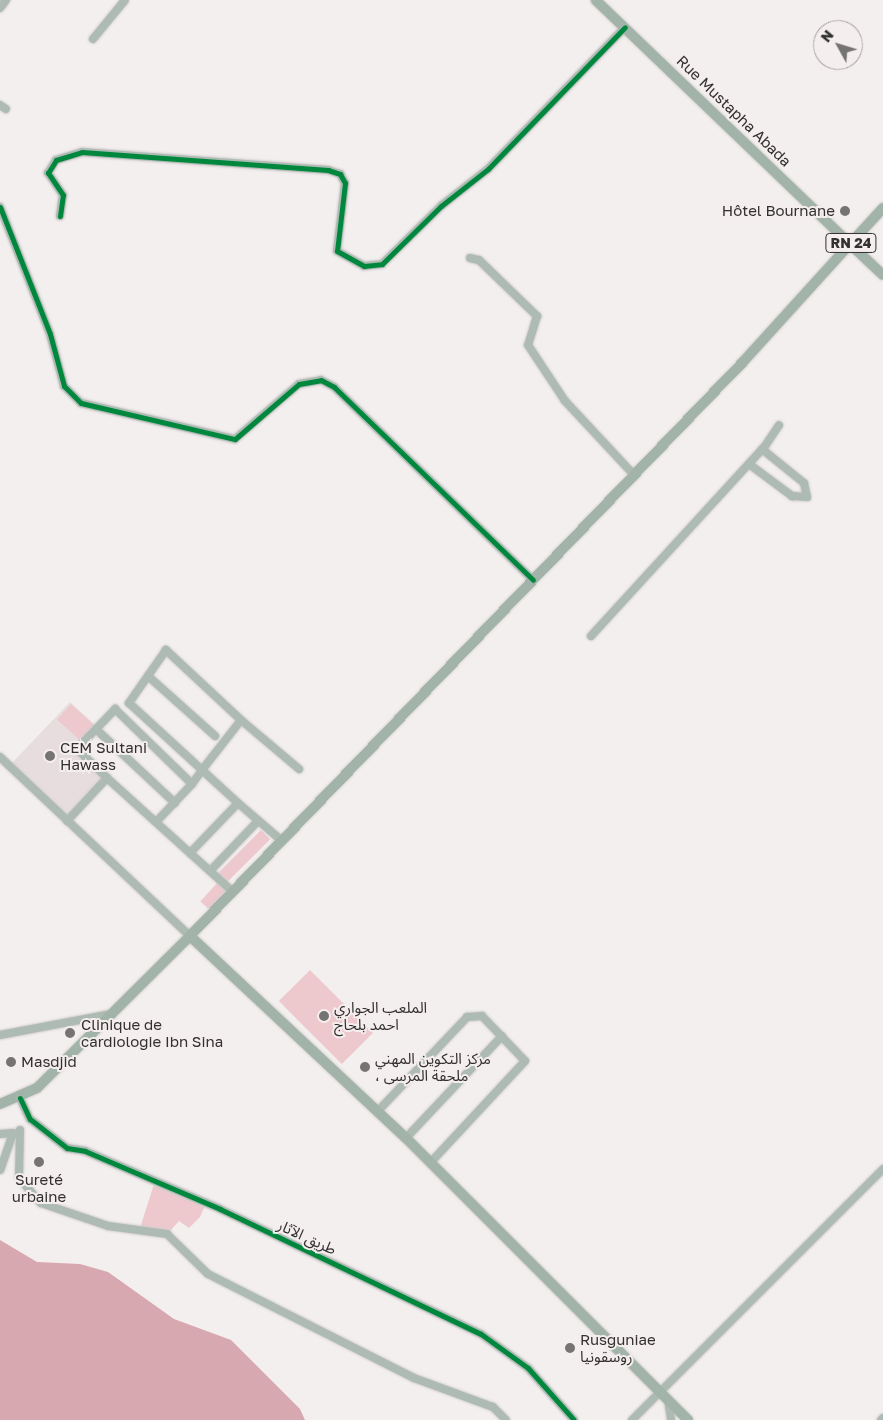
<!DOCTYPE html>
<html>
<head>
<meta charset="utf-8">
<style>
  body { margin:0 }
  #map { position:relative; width:883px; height:1420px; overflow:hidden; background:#f4efef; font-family:"Golos Text","Noto Sans Arabic",sans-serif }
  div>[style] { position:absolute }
  .built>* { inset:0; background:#e7dddf }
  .green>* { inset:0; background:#edc9ce; transform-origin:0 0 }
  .water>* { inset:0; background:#d7a8af }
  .roads { filter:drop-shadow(0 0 1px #d0cdcd) drop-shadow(0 0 1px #d0cdcd) }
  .minor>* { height:8px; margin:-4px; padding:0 4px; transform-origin:4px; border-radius:4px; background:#aebbb4 }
  .major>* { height:10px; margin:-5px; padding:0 5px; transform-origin:5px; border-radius:5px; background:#a2b3a9 }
  .cycleway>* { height:5px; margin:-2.5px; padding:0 2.5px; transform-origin:2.5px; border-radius:2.5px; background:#00873e }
  .dots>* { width:14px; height:14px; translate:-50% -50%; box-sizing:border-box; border:2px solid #f5eeee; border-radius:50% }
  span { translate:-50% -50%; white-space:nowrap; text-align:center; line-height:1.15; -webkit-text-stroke:4px #f5eeee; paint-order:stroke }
  .shield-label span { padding:1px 4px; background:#f5eeee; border:1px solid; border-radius:4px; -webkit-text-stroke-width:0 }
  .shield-label { font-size:14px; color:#323030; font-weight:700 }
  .street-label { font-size:15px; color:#323030 }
  .poi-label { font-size:15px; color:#323030 }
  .right { translate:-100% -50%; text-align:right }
  .left { translate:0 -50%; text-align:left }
  .north { position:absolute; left:813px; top:20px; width:50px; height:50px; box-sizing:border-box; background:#f5eeee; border:1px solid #a7a2a2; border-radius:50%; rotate:309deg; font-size:14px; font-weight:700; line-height:20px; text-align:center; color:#323030 }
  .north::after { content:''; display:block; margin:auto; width:18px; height:22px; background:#767373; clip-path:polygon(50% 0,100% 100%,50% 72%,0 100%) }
</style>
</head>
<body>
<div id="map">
  <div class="built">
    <i style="clip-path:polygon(70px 702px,96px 726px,74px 749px,105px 780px,68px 817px,11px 764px)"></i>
  </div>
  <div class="green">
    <i style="left:71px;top:704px;width:31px;height:21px;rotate:42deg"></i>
    <i style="left:261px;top:830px;width:13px;height:61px;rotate:45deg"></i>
    <i style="left:217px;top:883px;width:12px;height:25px;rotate:42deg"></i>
    <i style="left:310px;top:970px;width:89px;height:44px;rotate:45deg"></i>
    <i style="clip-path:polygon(154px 1184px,205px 1206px,200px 1217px,189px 1228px,179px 1221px,171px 1230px,140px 1228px)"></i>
  </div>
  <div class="water">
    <i style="clip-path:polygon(0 1240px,37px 1262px,80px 1264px,108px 1272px,174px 1319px,231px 1340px,300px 1409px,305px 1420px,0 1420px)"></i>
  </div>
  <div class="roads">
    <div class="minor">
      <i style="left:0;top:8px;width:10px;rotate:-53deg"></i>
      <i style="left:93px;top:39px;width:50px;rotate:-50.6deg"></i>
      <i style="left:0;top:105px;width:7px;rotate:34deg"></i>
      <i style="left:0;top:207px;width:136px;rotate:68.5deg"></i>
      <i style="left:50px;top:334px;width:54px;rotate:74.9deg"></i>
      <i style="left:64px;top:386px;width:24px;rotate:45deg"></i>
      <i style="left:81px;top:403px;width:158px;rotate:13.2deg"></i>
      <i style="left:235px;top:439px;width:84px;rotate:-40.7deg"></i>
      <i style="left:299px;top:384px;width:22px;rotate:-10deg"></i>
      <i style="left:321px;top:380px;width:15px;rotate:28deg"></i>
      <i style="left:334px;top:387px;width:277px;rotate:44.1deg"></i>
      <i style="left:60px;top:216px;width:21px;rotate:-82deg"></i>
      <i style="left:63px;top:195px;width:27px;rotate:-124deg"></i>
      <i style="left:48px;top:173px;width:15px;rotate:-58deg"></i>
      <i style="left:56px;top:160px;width:27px;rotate:-17deg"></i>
      <i style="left:82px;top:152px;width:247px;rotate:4.2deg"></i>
      <i style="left:328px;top:170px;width:13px;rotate:18deg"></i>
      <i style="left:340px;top:174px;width:10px;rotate:61deg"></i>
      <i style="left:345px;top:183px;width:68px;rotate:96.7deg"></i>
      <i style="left:337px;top:251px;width:31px;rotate:29deg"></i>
      <i style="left:364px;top:266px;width:18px;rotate:-6deg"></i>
      <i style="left:382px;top:264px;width:83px;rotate:-44.5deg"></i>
      <i style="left:441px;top:206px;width:60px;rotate:-38.2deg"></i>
      <i style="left:488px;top:169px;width:197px;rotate:-46deg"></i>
      <i style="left:470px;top:258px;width:9px;rotate:13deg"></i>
      <i style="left:479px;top:260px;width:81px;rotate:44deg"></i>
      <i style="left:537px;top:316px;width:30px;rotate:107deg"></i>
      <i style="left:528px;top:345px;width:67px;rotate:56.5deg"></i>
      <i style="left:565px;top:401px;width:101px;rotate:47deg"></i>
      <i style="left:749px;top:464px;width:54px;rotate:36.7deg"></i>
      <i style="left:792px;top:496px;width:15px;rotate:4deg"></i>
      <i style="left:807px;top:497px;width:14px;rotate:-102deg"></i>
      <i style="left:804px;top:483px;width:54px;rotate:-141deg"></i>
      <i style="left:591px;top:636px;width:258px;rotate:-47.5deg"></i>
      <i style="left:765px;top:446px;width:25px;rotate:-56deg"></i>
      <i style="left:148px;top:676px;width:90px;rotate:41.8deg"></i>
      <i style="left:241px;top:720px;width:76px;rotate:40.2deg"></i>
      <i style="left:96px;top:729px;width:28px;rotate:134deg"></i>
      <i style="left:77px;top:749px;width:42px;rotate:44deg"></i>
      <i style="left:0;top:757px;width:261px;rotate:43.3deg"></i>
      <i style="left:175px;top:803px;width:108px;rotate:-136.9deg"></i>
      <i style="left:96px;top:729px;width:28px;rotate:-46deg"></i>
      <i style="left:115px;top:709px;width:107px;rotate:44.2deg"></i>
      <i style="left:67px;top:821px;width:59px;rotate:-47.1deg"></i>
      <i style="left:107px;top:778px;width:170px;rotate:42.1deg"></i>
      <i style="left:156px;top:822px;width:52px;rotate:-46.5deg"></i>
      <i style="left:192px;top:784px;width:17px;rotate:-54deg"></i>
      <i style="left:202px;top:770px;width:63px;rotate:-52deg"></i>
      <i style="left:241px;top:720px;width:103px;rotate:-137deg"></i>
      <i style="left:166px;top:650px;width:65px;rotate:124.9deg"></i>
      <i style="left:129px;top:703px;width:99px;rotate:42.5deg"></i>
      <i style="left:202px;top:770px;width:49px;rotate:42.5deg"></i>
      <i style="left:238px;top:803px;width:58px;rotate:40.8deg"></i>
      <i style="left:190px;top:853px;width:69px;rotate:-46.2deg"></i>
      <i style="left:210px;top:871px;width:69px;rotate:-46.2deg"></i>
      <i style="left:0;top:1035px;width:113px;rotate:-10.7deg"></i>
      <i style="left:20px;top:1098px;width:23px;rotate:65deg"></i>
      <i style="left:30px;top:1119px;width:47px;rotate:38.1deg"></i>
      <i style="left:67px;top:1148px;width:18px;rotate:9deg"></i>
      <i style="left:85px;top:1151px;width:147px;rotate:23.2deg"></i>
      <i style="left:220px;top:1209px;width:289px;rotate:25.6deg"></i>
      <i style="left:481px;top:1334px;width:58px;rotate:35.9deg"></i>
      <i style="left:528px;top:1368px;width:69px;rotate:48.5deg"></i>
      <i style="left:377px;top:1112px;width:131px;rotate:-46.5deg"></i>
      <i style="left:467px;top:1017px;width:15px;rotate:-4deg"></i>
      <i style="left:482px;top:1016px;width:62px;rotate:46.3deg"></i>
      <i style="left:525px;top:1061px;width:138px;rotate:132.9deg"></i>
      <i style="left:20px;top:1130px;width:48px;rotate:91.2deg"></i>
      <i style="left:19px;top:1178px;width:33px;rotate:49deg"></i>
      <i style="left:41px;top:1203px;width:71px;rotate:18.9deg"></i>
      <i style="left:108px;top:1226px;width:60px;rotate:7.7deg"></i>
      <i style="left:167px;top:1234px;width:57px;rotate:44.3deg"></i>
      <i style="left:208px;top:1274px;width:231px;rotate:26.8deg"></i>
      <i style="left:414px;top:1378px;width:84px;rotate:20.2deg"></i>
      <i style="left:493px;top:1407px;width:18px;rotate:45deg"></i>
      <i style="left:0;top:1134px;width:13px;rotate:-4deg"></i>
      <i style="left:13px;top:1133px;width:39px;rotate:109deg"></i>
      <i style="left:406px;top:1138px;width:140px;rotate:-46.7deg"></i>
      <i style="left:668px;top:1400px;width:20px;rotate:81deg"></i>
      <i style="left:632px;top:1420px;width:355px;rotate:-45deg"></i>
      <i style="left:881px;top:1420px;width:3px;rotate:-45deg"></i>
    </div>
    <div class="major">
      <i style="left:883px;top:208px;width:49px;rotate:132.5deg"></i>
      <i style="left:850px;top:244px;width:45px;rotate:43.2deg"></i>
      <i style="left:190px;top:936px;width:296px;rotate:43.1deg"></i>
      <i style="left:406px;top:1138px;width:399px;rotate:45deg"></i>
      <i style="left:0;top:1104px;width:40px;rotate:-23.4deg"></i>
      <i style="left:37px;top:1088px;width:216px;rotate:-44.8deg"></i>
      <i style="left:190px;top:936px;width:797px;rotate:-46.07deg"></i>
      <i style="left:743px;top:362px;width:159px;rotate:-47.8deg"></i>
      <i style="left:850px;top:244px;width:352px;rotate:-136.2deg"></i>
    </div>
  </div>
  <div class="cycleway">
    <i style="left:0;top:207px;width:136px;rotate:68.5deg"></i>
    <i style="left:50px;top:334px;width:54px;rotate:74.9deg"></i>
    <i style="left:64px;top:386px;width:24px;rotate:45deg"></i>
    <i style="left:81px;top:403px;width:158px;rotate:13.2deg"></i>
    <i style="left:235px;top:439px;width:84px;rotate:-40.7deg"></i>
    <i style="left:299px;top:384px;width:22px;rotate:-10deg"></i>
    <i style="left:321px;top:380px;width:15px;rotate:28deg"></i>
    <i style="left:334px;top:387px;width:277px;rotate:44.1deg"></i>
    <i style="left:60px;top:216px;width:21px;rotate:-82deg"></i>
    <i style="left:63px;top:195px;width:27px;rotate:-124deg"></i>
    <i style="left:48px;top:173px;width:15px;rotate:-58deg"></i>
    <i style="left:56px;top:160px;width:27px;rotate:-17deg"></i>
    <i style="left:82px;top:152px;width:247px;rotate:4.2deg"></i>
    <i style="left:328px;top:170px;width:13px;rotate:18deg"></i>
    <i style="left:340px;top:174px;width:10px;rotate:61deg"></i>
    <i style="left:345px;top:183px;width:68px;rotate:96.7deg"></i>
    <i style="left:337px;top:251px;width:31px;rotate:29deg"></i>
    <i style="left:364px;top:266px;width:18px;rotate:-6deg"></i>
    <i style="left:382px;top:264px;width:83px;rotate:-44.5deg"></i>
    <i style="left:441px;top:206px;width:60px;rotate:-38.2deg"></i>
    <i style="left:488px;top:169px;width:197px;rotate:-46deg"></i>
    <i style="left:20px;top:1098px;width:23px;rotate:65deg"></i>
    <i style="left:30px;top:1119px;width:47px;rotate:38.1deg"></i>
    <i style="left:67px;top:1148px;width:18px;rotate:9deg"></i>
    <i style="left:85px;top:1151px;width:147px;rotate:23.2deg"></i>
    <i style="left:220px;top:1209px;width:289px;rotate:25.6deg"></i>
    <i style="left:481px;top:1334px;width:58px;rotate:35.9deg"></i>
    <i style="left:528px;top:1368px;width:69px;rotate:48.5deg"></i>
  </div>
  <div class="dots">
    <i style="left:845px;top:211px;background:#767373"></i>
    <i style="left:50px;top:756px;background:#767373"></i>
    <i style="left:324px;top:1016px;background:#767373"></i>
    <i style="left:70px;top:1033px;background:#767373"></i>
    <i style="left:11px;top:1062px;background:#767373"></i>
    <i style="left:365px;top:1067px;background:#767373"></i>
    <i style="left:39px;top:1162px;background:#767373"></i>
    <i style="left:570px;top:1348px;background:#767373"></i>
  </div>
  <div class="shield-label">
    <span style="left:851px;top:243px">RN 24</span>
  </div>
  <div class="street-label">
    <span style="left:734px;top:111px;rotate:44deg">Rue Mustapha Abada</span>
    <span style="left:307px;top:1237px;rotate:25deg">طريق الآثار</span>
  </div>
  <div class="poi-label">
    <span class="right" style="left:835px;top:211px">Hôtel Bournane</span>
    <span class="left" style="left:60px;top:756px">CEM Sultani<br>Hawass</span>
    <span class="left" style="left:334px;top:1016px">الملعب الجواري<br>احمد بلحاج</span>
    <span class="left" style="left:81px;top:1033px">Clinique de<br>cardiologie Ibn Sina</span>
    <span class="left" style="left:375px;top:1067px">مركز التكوين المهني<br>، ملحقة المرسى</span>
    <span class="left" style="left:21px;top:1062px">Masdjid</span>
    <span style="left:39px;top:1188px">Sureté<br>urbaine</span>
    <span class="left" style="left:580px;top:1348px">Rusguniae<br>روسقونيا</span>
  </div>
  <div class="north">N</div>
</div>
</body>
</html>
